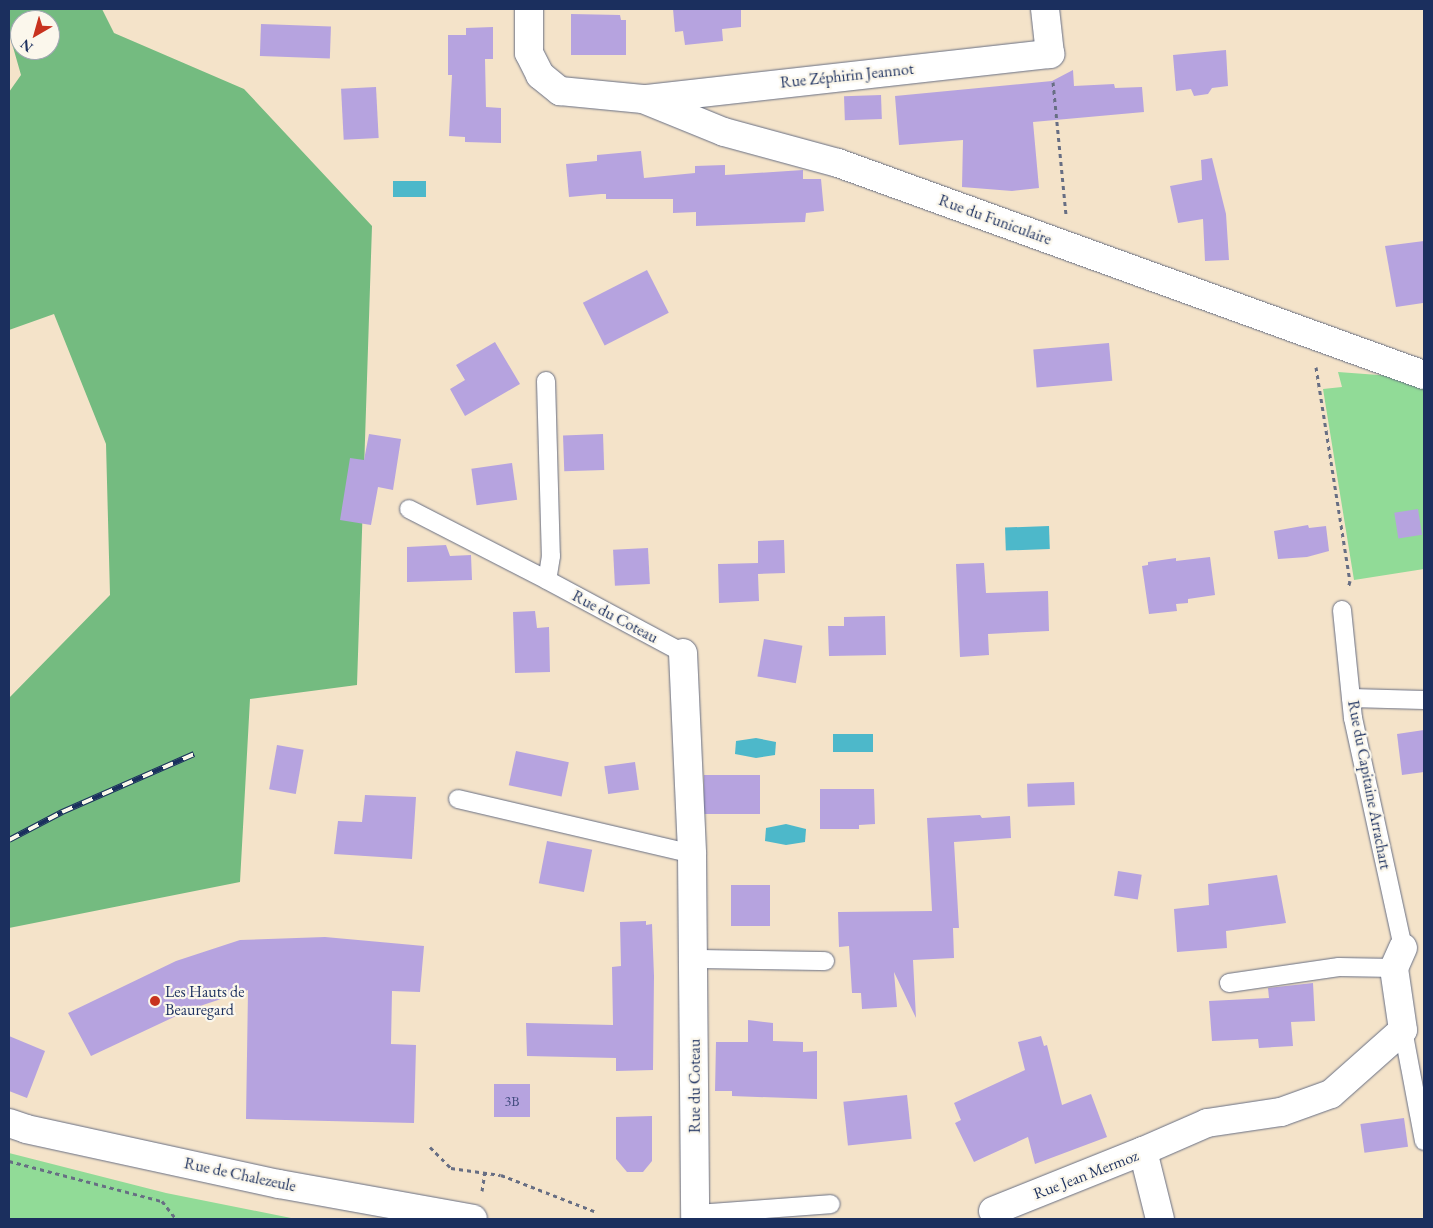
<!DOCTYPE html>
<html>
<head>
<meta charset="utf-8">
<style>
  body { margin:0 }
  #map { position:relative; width:1433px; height:1228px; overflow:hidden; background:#f4e3c9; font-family:"EB Garamond",serif }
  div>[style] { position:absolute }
  .green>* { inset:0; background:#91db97 }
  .forest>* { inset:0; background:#74bb80 }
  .water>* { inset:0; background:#4db8ca; transform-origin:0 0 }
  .building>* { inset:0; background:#b6a3df; transform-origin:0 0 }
  .path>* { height:3px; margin-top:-1.5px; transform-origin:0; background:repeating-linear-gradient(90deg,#676e83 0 4px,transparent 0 8px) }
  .roads { filter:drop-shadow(0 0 1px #676e83) drop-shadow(0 0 1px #676e83) }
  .service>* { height:18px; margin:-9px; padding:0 9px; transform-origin:9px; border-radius:9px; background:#fff }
  .minor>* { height:28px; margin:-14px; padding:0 14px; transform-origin:14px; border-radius:14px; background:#fff }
  .tertiary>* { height:28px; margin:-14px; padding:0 14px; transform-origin:14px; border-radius:14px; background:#fff }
  .rail>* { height:5.5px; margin-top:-2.75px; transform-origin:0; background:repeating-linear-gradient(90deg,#fbf7ec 0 11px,#1b2f5e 0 22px); box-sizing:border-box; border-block:1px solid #1b2f5e }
  .dots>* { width:14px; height:14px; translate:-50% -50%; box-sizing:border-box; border:2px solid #fbf7ec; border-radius:50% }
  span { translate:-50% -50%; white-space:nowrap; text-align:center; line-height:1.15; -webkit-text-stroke:4.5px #fbf7ec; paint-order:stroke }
  .number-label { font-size:14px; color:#424c7e }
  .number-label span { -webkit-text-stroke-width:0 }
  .street-label { font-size:16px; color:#1b2f5e }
  .poi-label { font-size:16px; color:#1b2f5e }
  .left { translate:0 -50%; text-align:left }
  .frame { position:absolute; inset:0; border:10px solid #1b2f5e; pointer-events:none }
  .north { position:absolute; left:10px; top:10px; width:50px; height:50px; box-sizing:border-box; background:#fbf7ec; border:1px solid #a1a7b3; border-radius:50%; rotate:218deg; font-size:14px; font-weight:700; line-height:20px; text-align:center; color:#1b2f5e }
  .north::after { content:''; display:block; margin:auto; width:18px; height:22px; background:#c8321e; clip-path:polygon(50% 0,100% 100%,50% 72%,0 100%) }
</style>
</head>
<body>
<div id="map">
  <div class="green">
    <i style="clip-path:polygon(1338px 372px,1392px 376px,1424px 389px,1424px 569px,1354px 580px,1323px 389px,1342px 387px)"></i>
    <i style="clip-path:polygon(9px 1153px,166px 1193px,296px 1219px,9px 1219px)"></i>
  </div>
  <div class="forest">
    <i style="clip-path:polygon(evenodd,9px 9px,102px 9px,114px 33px,244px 89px,372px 226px,357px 685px,250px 699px,240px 882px,9px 928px,9px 698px,110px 595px,106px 444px,54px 314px,9px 330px,9px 92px,21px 75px,9px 33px,9px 9px,20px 20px,50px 20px,50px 50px,20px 50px,20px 20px)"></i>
  </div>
  <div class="water">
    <i style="left:426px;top:181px;width:16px;height:33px;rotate:90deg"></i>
    <i style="left:1049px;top:526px;width:23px;height:44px;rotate:88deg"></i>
    <i style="left:873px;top:734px;width:18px;height:40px;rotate:90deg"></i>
    <i style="clip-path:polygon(756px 738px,776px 742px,775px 755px,756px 758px,735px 754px,736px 741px)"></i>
    <i style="clip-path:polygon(786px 824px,806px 829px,805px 842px,786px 845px,765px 841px,766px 828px)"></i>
  </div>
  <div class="building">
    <i style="clip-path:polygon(673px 9px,741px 9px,741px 27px,722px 29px,723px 41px,685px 45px,683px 31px,675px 32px)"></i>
    <i style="clip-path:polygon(571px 14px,620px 15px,621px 20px,626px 20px,626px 55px,571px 55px)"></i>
    <i style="left:261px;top:24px;width:70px;height:32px;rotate:2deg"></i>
    <i style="clip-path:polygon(493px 27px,493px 59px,485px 59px,486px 107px,501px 108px,501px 143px,465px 142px,465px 137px,449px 136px,452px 75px,448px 75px,448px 35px,466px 35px,466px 28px)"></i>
    <i style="clip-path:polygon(1226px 50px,1228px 86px,1212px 88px,1208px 94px,1194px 96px,1191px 89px,1176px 91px,1173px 55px)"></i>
    <i style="clip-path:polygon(1073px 70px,1074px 86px,1114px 84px,1115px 88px,1142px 87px,1144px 112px,1033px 122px,1039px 188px,1012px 191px,962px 187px,963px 140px,899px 145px,895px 96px,1052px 81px)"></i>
    <i style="left:376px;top:87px;width:51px;height:35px;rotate:87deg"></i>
    <i style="left:881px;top:95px;width:24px;height:37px;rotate:88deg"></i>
    <i style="clip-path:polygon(641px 151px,644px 178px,695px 173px,695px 166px,725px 165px,725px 175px,803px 170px,803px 179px,821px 179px,824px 211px,806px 213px,805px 222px,696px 226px,696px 212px,673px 213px,673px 199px,606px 199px,606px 194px,601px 194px,569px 197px,566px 164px,597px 161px,597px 155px)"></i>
    <i style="clip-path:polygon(1212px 158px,1226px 214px,1229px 260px,1205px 261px,1203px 219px,1178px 223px,1170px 186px,1202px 180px,1201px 160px)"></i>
    <i style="clip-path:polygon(1424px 241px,1423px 303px,1396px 307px,1385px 246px)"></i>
    <i style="left:647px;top:270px;width:48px;height:72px;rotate:63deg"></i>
    <i style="clip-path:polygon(495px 342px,520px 384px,465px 416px,450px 389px,465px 380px,456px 365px)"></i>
    <i style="left:1109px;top:343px;width:38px;height:76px;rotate:85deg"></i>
    <i style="clip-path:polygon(369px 434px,401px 439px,393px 490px,378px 487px,371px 525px,340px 520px,350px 458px,364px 460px)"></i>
    <i style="left:603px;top:434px;width:36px;height:40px;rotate:88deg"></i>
    <i style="left:512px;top:463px;width:37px;height:41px;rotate:82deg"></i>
    <i style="left:1418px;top:509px;width:26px;height:24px;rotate:81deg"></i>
    <i style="clip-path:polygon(1308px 525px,1309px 528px,1326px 526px,1329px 551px,1307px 557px,1278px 559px,1274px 531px)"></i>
    <i style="clip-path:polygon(784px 540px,785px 573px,758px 574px,759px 601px,719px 603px,718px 564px,758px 563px,758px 568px,758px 541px)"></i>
    <i style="clip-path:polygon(446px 545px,450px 556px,471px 555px,472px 580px,407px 582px,407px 547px)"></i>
    <i style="left:648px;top:548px;width:36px;height:35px;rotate:87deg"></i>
    <i style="clip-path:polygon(1210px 557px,1215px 595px,1188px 599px,1188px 603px,1176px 604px,1177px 611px,1149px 614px,1142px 566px,1148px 565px,1148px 562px,1176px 558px,1176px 561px)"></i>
    <i style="clip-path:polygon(984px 563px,986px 593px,1048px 591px,1049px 631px,988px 634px,989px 655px,960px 657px,956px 564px)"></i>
    <i style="clip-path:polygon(535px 611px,537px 628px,549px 627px,550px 672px,515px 673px,513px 612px)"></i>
    <i style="clip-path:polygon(885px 616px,886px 655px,829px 656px,828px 626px,844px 626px,844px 617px)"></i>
    <i style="left:764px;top:639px;width:39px;height:38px;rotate:10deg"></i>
    <i style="clip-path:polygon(1424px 730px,1424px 772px,1402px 775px,1397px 734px)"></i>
    <i style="left:277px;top:745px;width:27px;height:45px;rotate:10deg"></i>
    <i style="left:516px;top:751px;width:54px;height:35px;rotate:12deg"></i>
    <i style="left:635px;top:762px;width:28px;height:31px;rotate:82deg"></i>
    <i style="left:704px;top:775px;width:56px;height:39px"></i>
    <i style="left:1074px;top:782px;width:23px;height:47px;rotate:88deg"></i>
    <i style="clip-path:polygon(820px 789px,874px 789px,875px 824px,859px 825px,859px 829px,820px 829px)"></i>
    <i style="clip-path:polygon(365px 795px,416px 797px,412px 859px,334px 854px,338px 821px,362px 822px)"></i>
    <i style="clip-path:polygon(980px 815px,982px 818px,1010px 816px,1011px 838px,954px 842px,959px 928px,953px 928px,954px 958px,913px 960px,916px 1018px,894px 972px,897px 1007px,862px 1009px,861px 993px,852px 993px,849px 946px,839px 947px,838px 912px,932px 911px,927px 818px)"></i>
    <i style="left:547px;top:841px;width:46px;height:43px;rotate:11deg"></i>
    <i style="left:1118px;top:871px;width:24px;height:25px;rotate:9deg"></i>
    <i style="clip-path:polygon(1277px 875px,1286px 923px,1226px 931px,1227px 948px,1177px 952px,1174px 909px,1209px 905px,1208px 884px)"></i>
    <i style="left:731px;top:885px;width:39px;height:41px"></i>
    <i style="clip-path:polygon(646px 921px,646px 925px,652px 924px,654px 976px,653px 1070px,616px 1071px,616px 1058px,527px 1056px,526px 1023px,613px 1025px,612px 967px,621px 966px,620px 922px)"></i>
    <i style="clip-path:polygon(325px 937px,424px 946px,420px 992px,392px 991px,391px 1044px,416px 1045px,414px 1123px,246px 1119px,248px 990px,191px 1009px,91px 1056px,68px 1013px,176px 961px,240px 940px)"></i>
    <i style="clip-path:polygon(1313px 983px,1315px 1021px,1291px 1022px,1293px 1046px,1259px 1048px,1258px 1039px,1212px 1041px,1209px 1001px,1269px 998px,1268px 988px)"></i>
    <i style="clip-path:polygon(748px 1020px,773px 1023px,773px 1041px,803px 1042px,803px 1052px,817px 1051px,817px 1099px,732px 1096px,732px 1091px,715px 1091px,716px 1042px,748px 1042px)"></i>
    <i style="clip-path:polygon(9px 1036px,45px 1051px,27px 1098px,9px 1091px)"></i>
    <i style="clip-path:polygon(1041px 1036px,1044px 1046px,1047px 1045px,1062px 1105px,1091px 1094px,1107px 1137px,1035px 1164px,1028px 1137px,974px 1162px,955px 1123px,961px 1120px,954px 1103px,1025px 1070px,1018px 1042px)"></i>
    <i style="left:494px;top:1084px;width:36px;height:33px"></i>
    <i style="left:907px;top:1095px;width:44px;height:64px;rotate:84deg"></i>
    <i style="clip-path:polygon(652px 1116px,652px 1161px,643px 1172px,627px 1172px,616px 1159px,616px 1117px)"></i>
    <i style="left:1404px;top:1118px;width:29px;height:44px;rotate:82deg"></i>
  </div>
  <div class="path">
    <i style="left:1053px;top:82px;width:134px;rotate:84.4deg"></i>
    <i style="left:1316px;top:367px;width:217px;rotate:81deg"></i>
    <i style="left:1350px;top:581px;width:7px;rotate:106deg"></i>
    <i style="left:430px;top:1147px;width:30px;rotate:45deg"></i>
    <i style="left:451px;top:1168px;width:50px;rotate:8deg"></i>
    <i style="left:501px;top:1175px;width:100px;rotate:21.2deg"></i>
    <i style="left:9px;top:1161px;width:158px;rotate:14.7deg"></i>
    <i style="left:162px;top:1201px;width:23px;rotate:52deg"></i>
    <i style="left:482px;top:1191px;width:18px;rotate:-81deg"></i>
  </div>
  <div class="roads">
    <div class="service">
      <i style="left:546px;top:381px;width:175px;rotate:88.4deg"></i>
      <i style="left:551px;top:556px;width:24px;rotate:99deg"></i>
      <i style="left:547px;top:580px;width:154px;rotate:28.2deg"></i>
      <i style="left:409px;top:509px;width:155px;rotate:27.2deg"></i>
      <i style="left:1342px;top:610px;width:109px;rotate:84.2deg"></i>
      <i style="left:1353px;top:718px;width:235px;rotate:77.7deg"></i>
      <i style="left:1351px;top:698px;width:73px;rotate:1.6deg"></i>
      <i style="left:458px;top:799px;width:240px;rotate:13.2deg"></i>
      <i style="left:694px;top:959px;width:131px;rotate:0.9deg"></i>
      <i style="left:1229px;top:983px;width:111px;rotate:-8.3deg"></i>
      <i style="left:1339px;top:967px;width:55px;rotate:1deg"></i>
      <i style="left:1403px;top:1030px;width:113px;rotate:79.3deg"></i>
      <i style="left:696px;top:1214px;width:135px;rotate:-4.2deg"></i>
    </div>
    <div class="minor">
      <i style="left:529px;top:9px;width:44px;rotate:90deg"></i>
      <i style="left:529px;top:53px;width:25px;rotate:63deg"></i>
      <i style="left:540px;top:75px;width:26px;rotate:39deg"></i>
      <i style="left:560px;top:91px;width:83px;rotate:5.5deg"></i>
      <i style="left:643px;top:99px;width:87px;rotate:22.2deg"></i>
      <i style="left:724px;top:132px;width:118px;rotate:15.2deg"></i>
      <i style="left:838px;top:163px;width:623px;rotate:19.89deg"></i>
      <i style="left:647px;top:99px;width:406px;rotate:-6.4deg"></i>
      <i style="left:1050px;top:54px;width:45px;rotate:-96.3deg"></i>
      <i style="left:683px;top:653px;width:201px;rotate:87.4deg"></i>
      <i style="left:692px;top:854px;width:365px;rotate:89.5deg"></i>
      <i style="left:1143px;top:1151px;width:70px;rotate:-23.6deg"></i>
      <i style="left:1207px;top:1123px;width:75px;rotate:-8.5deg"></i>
      <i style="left:1281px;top:1112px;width:53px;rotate:-19.8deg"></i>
      <i style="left:1331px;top:1094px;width:96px;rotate:-41.6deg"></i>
      <i style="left:1403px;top:1030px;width:63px;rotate:-98.3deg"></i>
      <i style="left:1394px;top:968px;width:22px;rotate:-66deg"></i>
      <i style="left:993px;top:1211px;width:162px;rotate:-21.8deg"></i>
      <i style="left:1143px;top:1151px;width:70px;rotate:76deg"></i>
    </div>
    <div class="tertiary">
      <i style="left:9px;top:1123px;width:18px;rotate:19deg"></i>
      <i style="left:26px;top:1129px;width:259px;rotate:12.3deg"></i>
      <i style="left:279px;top:1184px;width:197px;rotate:10.2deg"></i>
    </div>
  </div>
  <div class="rail">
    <i style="left:9px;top:840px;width:60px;rotate:-27.8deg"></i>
    <i style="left:62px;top:812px;width:144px;rotate:-23.7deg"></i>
  </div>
  <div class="dots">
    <i style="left:155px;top:1001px;background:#c8321e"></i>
  </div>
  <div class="number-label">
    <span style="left:512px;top:1101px">3B</span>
  </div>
  <div class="street-label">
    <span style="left:847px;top:76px;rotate:-6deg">Rue Zéphirin Jeannot</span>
    <span style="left:995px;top:220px;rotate:20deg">Rue du Funiculaire</span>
    <span style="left:615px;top:617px;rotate:28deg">Rue du Coteau</span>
    <span style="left:1369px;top:785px;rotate:79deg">Rue du Capitaine Arrachart</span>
    <span style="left:695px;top:1086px;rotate:-90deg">Rue du Coteau</span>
    <span style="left:240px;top:1175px;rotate:12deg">Rue de Chalezeule</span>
    <span style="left:1086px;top:1175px;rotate:-21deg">Rue Jean Mermoz</span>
  </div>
  <div class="poi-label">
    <span class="left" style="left:165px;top:1001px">Les Hauts de<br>Beauregard</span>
  </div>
  <div class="frame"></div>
  <div class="north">N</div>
</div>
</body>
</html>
